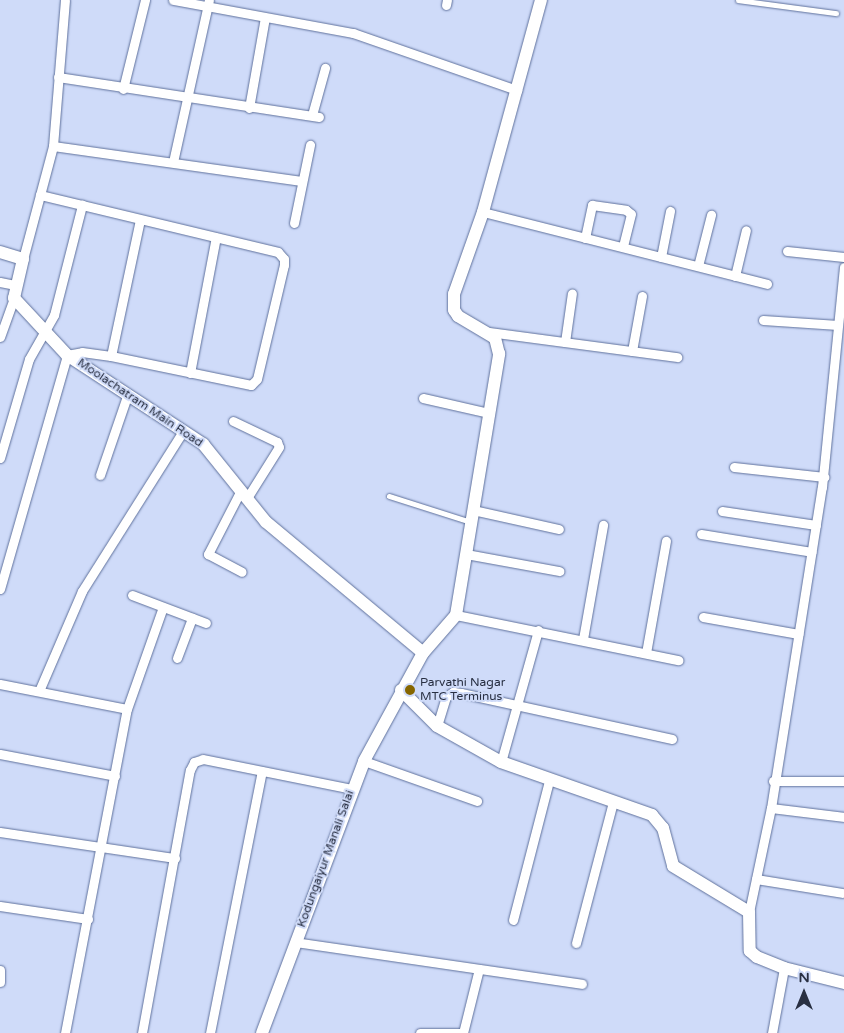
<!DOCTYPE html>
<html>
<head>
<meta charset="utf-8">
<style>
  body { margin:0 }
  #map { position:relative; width:844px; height:1033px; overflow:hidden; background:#cfdbf9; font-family:"Varela Round",sans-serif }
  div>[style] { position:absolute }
  .roads { filter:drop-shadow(0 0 1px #5f719c) drop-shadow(0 0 1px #5f719c) }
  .lane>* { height:4.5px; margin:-2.25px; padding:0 2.25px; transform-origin:2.25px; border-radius:2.25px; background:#fff }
  .street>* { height:9px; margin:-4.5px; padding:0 4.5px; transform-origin:4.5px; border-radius:4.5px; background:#fff }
  .secondary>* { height:12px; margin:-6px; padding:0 6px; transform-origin:6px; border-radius:6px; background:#fff }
  .dots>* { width:14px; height:14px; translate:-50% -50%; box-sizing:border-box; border:2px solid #cfdbf9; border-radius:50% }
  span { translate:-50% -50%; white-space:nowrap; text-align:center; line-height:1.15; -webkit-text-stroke:4px #cfdbf9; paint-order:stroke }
  .street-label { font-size:12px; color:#282f42 }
  .poi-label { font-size:12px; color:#282f42 }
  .left { translate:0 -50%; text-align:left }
  .north { position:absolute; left:779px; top:968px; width:50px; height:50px; -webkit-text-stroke:4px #cfdbf9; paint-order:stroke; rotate:0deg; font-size:14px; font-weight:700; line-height:20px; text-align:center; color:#282f42 }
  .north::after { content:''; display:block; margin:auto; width:18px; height:22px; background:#282f42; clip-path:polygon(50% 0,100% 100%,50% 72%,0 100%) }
</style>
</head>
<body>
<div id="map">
  <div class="roads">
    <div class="lane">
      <i style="left:738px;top:0;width:99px;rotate:7.6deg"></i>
      <i style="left:389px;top:496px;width:86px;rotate:17.6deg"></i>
    </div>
    <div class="street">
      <i style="left:173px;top:0;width:183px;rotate:10.4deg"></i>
      <i style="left:353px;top:33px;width:174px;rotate:19.2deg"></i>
      <i style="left:446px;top:5px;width:5px;rotate:-79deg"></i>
      <i style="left:58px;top:77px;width:264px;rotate:8.7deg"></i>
      <i style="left:123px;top:89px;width:92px;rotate:-76.1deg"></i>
      <i style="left:249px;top:108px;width:92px;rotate:-80deg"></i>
      <i style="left:312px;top:115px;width:49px;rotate:-74.5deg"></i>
      <i style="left:53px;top:146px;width:251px;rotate:8deg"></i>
      <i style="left:173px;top:162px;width:166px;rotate:-77.5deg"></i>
      <i style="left:483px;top:212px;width:293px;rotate:14.2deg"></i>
      <i style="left:294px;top:223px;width:80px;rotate:-78.4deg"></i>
      <i style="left:585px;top:238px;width:34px;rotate:-78deg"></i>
      <i style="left:592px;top:205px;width:34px;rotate:8deg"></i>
      <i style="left:626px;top:210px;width:6px;rotate:39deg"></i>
      <i style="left:631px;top:214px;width:34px;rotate:104deg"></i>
      <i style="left:787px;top:251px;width:57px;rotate:6deg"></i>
      <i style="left:661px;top:257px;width:47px;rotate:-78.9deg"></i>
      <i style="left:23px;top:259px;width:117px;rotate:-75.1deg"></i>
      <i style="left:53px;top:146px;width:146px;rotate:-85.3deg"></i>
      <i style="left:698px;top:266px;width:53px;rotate:-75.7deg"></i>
      <i style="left:735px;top:276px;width:47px;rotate:-76.6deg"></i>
      <i style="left:0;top:282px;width:16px;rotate:11deg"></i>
      <i style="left:763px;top:320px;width:75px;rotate:3.8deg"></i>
      <i style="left:489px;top:332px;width:190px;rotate:7.6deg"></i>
      <i style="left:0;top:337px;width:41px;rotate:-70.3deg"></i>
      <i style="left:565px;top:342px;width:49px;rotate:-81.9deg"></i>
      <i style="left:632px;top:351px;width:56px;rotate:-79.7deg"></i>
      <i style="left:111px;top:356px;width:139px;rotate:-78deg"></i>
      <i style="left:190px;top:373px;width:138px;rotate:-79.2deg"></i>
      <i style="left:423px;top:398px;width:68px;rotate:12.8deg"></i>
      <i style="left:233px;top:421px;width:49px;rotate:25.5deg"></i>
      <i style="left:277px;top:442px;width:5px;rotate:68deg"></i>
      <i style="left:279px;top:447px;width:60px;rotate:122.1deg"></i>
      <i style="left:0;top:458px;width:103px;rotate:-73.7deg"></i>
      <i style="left:29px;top:359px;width:51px;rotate:-60.4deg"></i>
      <i style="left:54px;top:315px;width:114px;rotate:-75.7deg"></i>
      <i style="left:734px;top:467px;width:91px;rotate:6.3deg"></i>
      <i style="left:100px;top:475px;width:83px;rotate:-71.1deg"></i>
      <i style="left:240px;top:492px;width:70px;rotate:117.3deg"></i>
      <i style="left:208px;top:554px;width:38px;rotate:28deg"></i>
      <i style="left:473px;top:510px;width:88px;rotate:12.5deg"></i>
      <i style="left:722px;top:511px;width:95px;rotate:8.5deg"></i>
      <i style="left:701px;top:534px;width:112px;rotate:9.2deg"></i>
      <i style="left:466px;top:554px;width:95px;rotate:10.4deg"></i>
      <i style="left:0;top:589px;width:243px;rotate:-74deg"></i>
      <i style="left:67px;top:355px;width:15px;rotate:-11deg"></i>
      <i style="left:82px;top:352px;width:29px;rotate:8deg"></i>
      <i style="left:111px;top:356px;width:143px;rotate:11.7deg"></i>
      <i style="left:251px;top:385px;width:8px;rotate:-45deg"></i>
      <i style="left:257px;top:379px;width:117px;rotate:-76.7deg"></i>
      <i style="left:284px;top:265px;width:6px;rotate:-90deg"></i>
      <i style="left:284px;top:259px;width:9px;rotate:-131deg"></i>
      <i style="left:278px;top:252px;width:245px;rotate:-166.5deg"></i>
      <i style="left:132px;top:595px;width:79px;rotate:20.7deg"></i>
      <i style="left:456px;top:615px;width:227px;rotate:11.5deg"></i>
      <i style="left:703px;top:617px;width:97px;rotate:10.1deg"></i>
      <i style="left:583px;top:639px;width:116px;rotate:-80deg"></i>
      <i style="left:646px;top:653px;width:114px;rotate:-79.9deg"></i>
      <i style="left:177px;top:658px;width:43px;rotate:-69.4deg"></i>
      <i style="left:0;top:684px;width:129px;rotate:11.1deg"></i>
      <i style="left:39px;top:691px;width:109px;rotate:-66.7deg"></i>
      <i style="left:82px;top:591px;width:189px;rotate:-57.7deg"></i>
      <i style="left:437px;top:726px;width:30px;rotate:-73deg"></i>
      <i style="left:446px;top:697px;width:9px;rotate:-36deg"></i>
      <i style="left:453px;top:692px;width:8px;rotate:7deg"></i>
      <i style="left:461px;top:693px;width:216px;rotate:12.3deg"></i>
      <i style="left:0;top:754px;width:117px;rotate:10.8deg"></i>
      <i style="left:364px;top:761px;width:120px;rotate:19.5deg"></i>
      <i style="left:501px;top:762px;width:137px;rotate:-74.3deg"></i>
      <i style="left:773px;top:781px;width:71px"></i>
      <i style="left:771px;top:808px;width:74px;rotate:7deg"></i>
      <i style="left:0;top:832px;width:177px;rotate:8.5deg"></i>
      <i style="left:756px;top:879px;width:87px;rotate:9.2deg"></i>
      <i style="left:0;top:906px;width:89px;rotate:8.4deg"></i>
      <i style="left:749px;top:912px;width:106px;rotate:-78.1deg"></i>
      <i style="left:771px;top:808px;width:325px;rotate:-81deg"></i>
      <i style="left:822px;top:487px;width:221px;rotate:-84.3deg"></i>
      <i style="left:513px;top:920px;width:144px;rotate:-75.5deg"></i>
      <i style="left:295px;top:942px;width:290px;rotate:8.3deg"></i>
      <i style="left:576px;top:943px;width:146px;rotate:-75.3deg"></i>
      <i style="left:0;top:970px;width:12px;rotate:90deg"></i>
      <i style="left:65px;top:1033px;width:330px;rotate:-79.2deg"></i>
      <i style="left:127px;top:709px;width:108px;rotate:-70.6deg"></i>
      <i style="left:142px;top:1033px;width:267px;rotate:-79.7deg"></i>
      <i style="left:190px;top:770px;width:9px;rotate:-63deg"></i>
      <i style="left:194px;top:762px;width:9px;rotate:-18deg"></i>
      <i style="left:203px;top:759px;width:152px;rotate:11.4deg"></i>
      <i style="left:210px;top:1033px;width:267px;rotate:-78.8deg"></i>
      <i style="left:420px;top:1033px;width:43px"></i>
      <i style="left:463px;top:1033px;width:66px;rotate:-76deg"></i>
      <i style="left:772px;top:1033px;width:66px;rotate:-79.5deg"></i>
    </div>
    <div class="secondary">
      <i style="left:0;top:252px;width:24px;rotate:17deg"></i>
      <i style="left:23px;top:259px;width:40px;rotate:103deg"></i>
      <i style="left:14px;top:298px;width:78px;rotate:47.1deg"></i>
      <i style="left:67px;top:355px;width:163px;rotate:33.2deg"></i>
      <i style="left:203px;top:444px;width:100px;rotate:51.1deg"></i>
      <i style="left:266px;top:522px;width:204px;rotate:39.8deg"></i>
      <i style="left:401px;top:690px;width:51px;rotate:45deg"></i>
      <i style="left:437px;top:726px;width:73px;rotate:29.4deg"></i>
      <i style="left:501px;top:762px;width:160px;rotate:19.3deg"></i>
      <i style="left:652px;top:815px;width:17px;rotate:50deg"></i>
      <i style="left:663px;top:828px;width:39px;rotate:75deg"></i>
      <i style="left:673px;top:866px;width:89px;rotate:31.2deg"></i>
      <i style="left:749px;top:912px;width:39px;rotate:89deg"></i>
      <i style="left:750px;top:951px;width:9px;rotate:41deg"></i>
      <i style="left:757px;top:957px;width:29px;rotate:22deg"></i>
      <i style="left:784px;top:968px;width:62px;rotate:14deg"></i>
      <i style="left:262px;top:1033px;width:290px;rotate:-69.4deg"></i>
      <i style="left:364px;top:761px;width:123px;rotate:-61.4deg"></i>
      <i style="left:423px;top:653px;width:50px;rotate:-49deg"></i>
      <i style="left:456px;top:615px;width:265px;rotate:-80.6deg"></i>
      <i style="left:499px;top:354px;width:16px;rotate:-104deg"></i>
      <i style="left:495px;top:338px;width:43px;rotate:-149.3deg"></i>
      <i style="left:458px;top:316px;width:7px;rotate:-124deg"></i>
      <i style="left:454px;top:310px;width:16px;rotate:-90deg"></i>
      <i style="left:454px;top:294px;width:87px;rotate:-70.5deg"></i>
      <i style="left:483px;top:212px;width:220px;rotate:-74.7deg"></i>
    </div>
  </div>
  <div class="dots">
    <i style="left:410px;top:690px;background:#866600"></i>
  </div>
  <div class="street-label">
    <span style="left:140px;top:403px;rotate:34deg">Moolachatram Main Road</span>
    <span style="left:326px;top:859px;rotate:-70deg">Kodungaiyur Manali Salai</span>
  </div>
  <div class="poi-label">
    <span class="left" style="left:420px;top:690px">Parvathi Nagar<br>MTC Terminus</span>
  </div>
  <div class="north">N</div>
</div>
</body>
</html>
